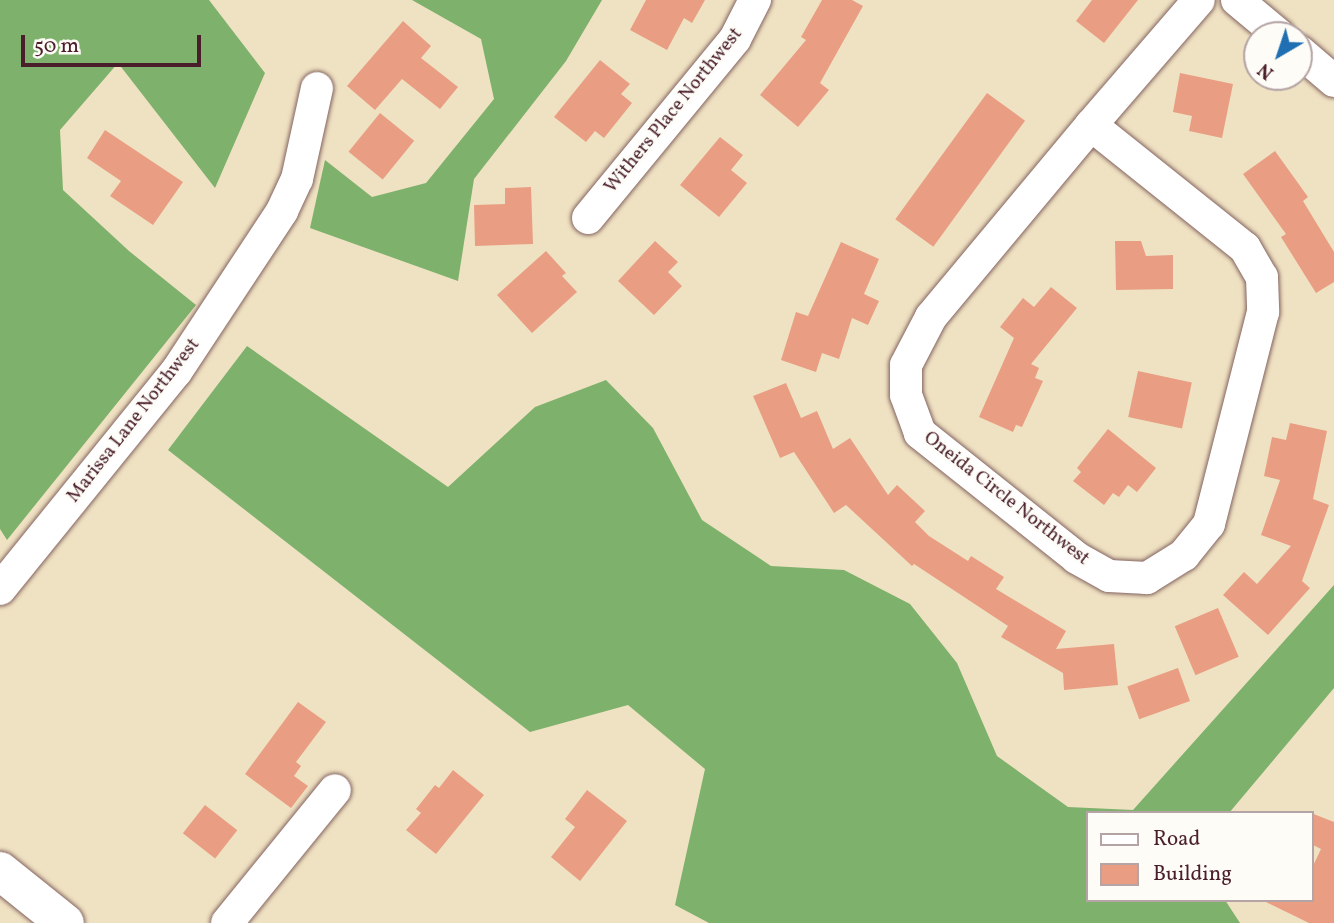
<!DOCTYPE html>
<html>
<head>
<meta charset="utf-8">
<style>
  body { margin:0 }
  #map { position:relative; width:1334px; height:923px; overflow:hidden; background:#efe2c2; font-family:Vollkorn,serif }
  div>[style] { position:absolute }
  .forest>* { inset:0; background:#7eb16c }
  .building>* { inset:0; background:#e99e83; transform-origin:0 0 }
  .roads { filter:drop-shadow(0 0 2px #846360) drop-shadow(0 0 2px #846360) }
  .minor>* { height:32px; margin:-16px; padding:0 16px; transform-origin:16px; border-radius:16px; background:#fff }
  .major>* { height:38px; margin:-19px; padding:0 19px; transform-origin:19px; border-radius:19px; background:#fff }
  span { translate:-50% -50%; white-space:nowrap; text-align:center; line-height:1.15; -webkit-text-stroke:5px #fdfcf7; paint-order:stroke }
  .street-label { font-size:19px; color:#4a1f2b }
  .legend { position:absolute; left:1086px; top:811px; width:228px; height:91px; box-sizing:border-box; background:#fdfcf7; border:2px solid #b5a4a5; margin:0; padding:9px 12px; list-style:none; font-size:21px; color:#4a1f2b }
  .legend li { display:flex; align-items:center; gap:14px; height:35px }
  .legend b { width:35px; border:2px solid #b5a4a5 }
  .north { position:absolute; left:1243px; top:21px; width:70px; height:70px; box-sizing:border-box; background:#fdfcf7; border:2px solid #b5a4a5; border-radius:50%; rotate:219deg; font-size:19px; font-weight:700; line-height:28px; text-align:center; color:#4a1f2b }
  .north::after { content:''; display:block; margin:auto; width:24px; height:32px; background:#1f6fb2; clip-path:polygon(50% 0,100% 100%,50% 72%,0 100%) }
  .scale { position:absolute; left:21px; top:35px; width:180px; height:32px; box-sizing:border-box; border:4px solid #4a1f2b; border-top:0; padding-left:9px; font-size:21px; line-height:24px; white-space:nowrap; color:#4a1f2b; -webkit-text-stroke:5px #fdfcf7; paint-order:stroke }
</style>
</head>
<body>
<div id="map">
  <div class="forest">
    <i style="clip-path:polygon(0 0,209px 0,265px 73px,215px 188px,118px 63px,60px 130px,63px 190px,129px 251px,196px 305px,7px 540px,0 529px)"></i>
    <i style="clip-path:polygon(412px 0,602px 0,566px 61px,474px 179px,458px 281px,310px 228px,325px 160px,372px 197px,426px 183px,494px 99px,481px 39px)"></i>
    <i style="clip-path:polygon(247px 346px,448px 487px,535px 407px,606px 380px,653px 428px,702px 520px,771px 566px,844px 570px,910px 604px,957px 663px,997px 756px,1068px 807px,1133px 810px,1334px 585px,1334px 688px,1229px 813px,1087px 813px,1087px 900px,1225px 900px,1240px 923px,709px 923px,675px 905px,705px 769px,628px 705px,530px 732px,168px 450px)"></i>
  </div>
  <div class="building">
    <i style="clip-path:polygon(646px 0,705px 0,692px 23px,684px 18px,667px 50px,630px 30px)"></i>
    <i style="clip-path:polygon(822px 0,852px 0,863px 6px,820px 83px,829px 90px,798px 127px,760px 95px,806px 40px,801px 37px)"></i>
    <i style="clip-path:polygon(1092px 0,1138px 0,1104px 43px,1076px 21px)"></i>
    <i style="clip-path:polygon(403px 21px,431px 46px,421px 58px,458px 87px,440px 109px,402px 79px,375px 110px,347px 86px)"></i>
    <i style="clip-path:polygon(600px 60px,630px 84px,621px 94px,632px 103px,604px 138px,595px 131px,586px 142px,554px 117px)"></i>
    <i style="clip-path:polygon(1180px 73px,1233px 84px,1222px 138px,1189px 131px,1192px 116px,1173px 112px)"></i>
    <i style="left:987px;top:93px;width:47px;height:156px;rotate:36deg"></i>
    <i style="left:380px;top:113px;width:44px;height:50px;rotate:39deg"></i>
    <i style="clip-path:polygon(105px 130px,183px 182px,153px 225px,110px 196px,121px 181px,87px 158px)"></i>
    <i style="clip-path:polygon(720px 137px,743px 155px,731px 170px,747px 183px,719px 217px,680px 185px)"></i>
    <i style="clip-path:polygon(1275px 151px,1308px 197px,1303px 201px,1334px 252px,1334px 282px,1316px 293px,1281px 237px,1286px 234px,1243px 174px)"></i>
    <i style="clip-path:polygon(531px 187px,533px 244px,475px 246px,474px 205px,505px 204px,505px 188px)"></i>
    <i style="clip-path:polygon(655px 241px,678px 262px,668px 272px,682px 286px,654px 315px,618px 281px)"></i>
    <i style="clip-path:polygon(1115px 241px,1141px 241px,1146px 256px,1173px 255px,1173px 289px,1116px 290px)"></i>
    <i style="clip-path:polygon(841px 242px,879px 259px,864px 294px,879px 301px,868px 325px,852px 318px,839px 359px,822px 353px,816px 372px,781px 360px,796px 312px,808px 316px)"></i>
    <i style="clip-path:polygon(546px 251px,566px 273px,562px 276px,577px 292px,532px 333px,497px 295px)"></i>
    <i style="clip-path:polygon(1051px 287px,1077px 308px,1031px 364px,1039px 368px,1035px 378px,1043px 381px,1022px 427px,1016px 425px,1013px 432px,979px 417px,1014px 338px,1000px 327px,1023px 298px,1034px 307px)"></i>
    <i style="left:1138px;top:371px;width:55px;height:47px;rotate:12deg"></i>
    <i style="clip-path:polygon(786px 383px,801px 418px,817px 411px,833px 449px,850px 438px,888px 495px,897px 485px,925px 511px,915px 522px,929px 536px,968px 561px,971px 556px,1004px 577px,996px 589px,1066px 631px,1056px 649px,1114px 644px,1118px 685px,1064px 690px,1063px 673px,1001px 637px,1008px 626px,914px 564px,912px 566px,846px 505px,834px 513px,794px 452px,780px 458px,753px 396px)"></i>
    <i style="clip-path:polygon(1290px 423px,1327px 431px,1313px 499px,1329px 505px,1302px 581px,1310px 588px,1268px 635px,1223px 595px,1244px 572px,1257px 584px,1291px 546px,1261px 535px,1280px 480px,1264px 476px,1272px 437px,1286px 440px)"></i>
    <i style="clip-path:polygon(1108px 429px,1156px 468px,1137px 492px,1128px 485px,1119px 497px,1113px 493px,1104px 505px,1073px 481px,1081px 472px,1077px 468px)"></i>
    <i style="left:1218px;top:608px;width:53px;height:47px;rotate:67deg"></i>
    <i style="left:1178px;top:668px;width:35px;height:54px;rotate:70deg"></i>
    <i style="clip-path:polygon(298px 702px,326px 722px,296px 762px,301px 766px,294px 776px,308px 786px,291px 808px,245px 774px)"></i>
    <i style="clip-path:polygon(453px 770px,484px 795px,436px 854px,406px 830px,421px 813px,416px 809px,435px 785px,439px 788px)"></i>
    <i style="clip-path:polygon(587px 790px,627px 821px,580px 881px,551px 857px,575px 827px,565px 819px)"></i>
    <i style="left:205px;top:805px;width:41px;height:36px;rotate:38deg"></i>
    <i style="clip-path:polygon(1311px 813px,1334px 822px,1334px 923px,1309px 923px,1262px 900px,1311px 900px,1311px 870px,1321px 849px,1311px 844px)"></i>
  </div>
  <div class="roads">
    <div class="minor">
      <i style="left:1237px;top:0;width:55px;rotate:39.8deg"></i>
      <i style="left:1299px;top:51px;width:46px;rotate:40.6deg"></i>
      <i style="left:1091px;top:125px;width:197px;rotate:38.6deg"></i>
      <i style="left:1245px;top:248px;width:34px;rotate:60deg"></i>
      <i style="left:1262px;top:277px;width:35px;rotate:88deg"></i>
      <i style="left:1263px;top:312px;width:219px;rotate:104.3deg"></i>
      <i style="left:1209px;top:524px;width:40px;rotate:129deg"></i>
      <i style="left:1184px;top:555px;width:44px;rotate:148.1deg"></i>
      <i style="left:1147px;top:578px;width:38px;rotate:-177deg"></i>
      <i style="left:1109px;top:576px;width:37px;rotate:-151deg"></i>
      <i style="left:1077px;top:558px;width:201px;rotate:-141.5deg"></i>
      <i style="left:920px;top:433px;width:40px;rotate:-110.2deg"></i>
      <i style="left:906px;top:395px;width:30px;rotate:-90deg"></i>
      <i style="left:906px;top:365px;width:54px;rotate:-62.5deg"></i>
      <i style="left:931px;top:317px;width:250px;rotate:-50.2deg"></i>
      <i style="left:1091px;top:125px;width:165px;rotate:-49.2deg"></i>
      <i style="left:588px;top:218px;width:232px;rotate:-50.6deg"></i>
      <i style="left:735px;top:39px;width:44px;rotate:-62.9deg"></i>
      <i style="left:0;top:589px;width:279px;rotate:-51deg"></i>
      <i style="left:176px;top:372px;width:193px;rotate:-56.6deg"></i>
      <i style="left:282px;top:211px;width:35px;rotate:-65deg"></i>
      <i style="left:297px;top:179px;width:93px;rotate:-77.6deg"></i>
      <i style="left:227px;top:923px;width:171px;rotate:-50.9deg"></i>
    </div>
    <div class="major">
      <i style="left:0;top:871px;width:83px;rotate:38.7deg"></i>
    </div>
  </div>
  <div class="street-label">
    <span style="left:674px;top:111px;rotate:-51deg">Withers Place Northwest</span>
    <span style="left:134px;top:421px;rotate:-52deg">Marissa Lane Northwest</span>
    <span style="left:1006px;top:499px;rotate:38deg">Oneida Circle Northwest</span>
  </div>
  <ul class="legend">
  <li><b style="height:9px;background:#fff"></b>Road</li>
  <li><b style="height:19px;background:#e99e83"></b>Building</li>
  </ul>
  <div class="north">N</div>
  <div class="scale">50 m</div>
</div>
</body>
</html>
